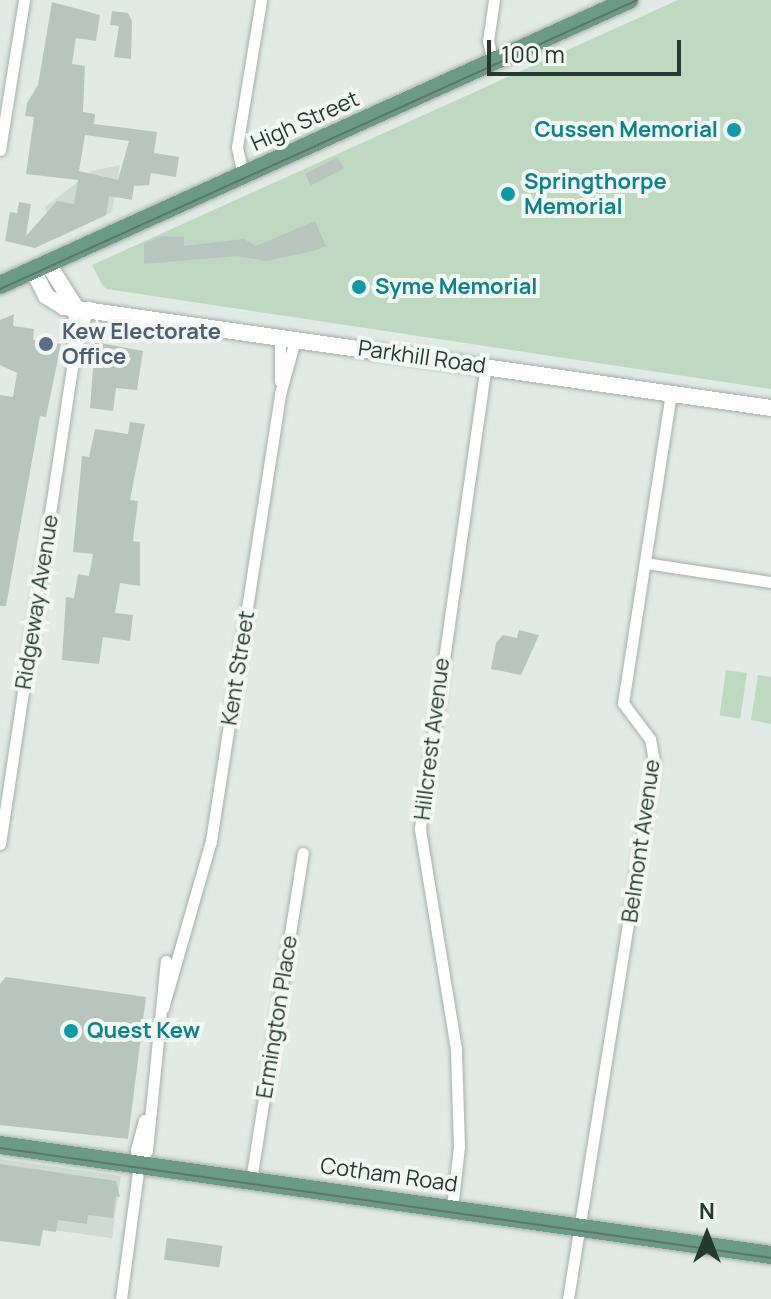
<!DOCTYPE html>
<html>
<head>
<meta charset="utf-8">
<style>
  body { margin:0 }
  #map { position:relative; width:771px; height:1299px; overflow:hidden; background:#e2eae5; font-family:Manrope,sans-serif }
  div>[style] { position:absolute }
  .built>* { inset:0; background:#d0dad4; transform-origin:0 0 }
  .green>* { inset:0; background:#bdd9c0; transform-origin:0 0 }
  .building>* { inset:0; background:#b8c5be; transform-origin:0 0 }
  .roads { filter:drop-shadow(0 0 2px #a5b1ab) drop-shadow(0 0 2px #a5b1ab) }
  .street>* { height:11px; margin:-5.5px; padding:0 5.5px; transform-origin:5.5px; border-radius:5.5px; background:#fff }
  .secondary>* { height:16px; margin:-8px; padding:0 8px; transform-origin:8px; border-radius:8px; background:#fff }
  .primary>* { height:18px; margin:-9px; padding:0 9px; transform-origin:9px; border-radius:9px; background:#6b9b87 }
  .tram>* { height:2px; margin:-1px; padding:0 1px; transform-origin:1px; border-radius:1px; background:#5e756b }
  .dots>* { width:22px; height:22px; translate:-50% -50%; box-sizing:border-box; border:4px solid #f2f7f4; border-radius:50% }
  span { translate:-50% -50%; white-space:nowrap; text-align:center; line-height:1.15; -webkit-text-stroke:8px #f2f7f4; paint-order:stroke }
  .street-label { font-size:22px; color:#243930 }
  .culture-label { font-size:22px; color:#0d838f; font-weight:700 }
  .right { translate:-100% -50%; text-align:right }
  .left { translate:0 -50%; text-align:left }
  .service-label { font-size:22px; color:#4e5e75; font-weight:700 }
  .north { position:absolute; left:667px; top:1195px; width:80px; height:80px; -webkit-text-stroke:6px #f2f7f4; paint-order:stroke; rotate:0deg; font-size:22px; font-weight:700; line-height:32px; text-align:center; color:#243930 }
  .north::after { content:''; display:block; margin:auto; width:28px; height:36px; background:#243930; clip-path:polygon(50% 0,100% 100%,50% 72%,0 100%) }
  .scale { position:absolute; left:487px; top:40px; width:194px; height:36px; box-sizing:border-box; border:4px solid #243930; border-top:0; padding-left:10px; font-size:24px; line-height:28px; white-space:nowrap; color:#243930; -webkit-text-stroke:6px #f2f7f4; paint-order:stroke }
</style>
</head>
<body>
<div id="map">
  <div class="built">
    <i style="clip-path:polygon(120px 165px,112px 212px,58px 238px,45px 207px,92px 171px)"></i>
    <i style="left:0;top:1159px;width:122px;height:63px;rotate:8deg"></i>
  </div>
  <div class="green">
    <i style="clip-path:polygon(678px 0,771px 0,771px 389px,106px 289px,101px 283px,92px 265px)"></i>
    <i style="left:726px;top:670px;width:21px;height:46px;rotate:8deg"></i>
    <i style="clip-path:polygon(758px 675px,771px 677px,771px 724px,751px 720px)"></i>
  </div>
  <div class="building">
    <i style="clip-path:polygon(evenodd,52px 2px,100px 15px,96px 41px,76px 38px,72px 64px,85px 66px,83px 112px,95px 114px,94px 124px,157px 132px,154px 153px,179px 157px,176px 177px,151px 173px,149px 185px,134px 186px,132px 200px,109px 196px,106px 215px,35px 248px,5px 241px,10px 212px,17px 213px,19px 202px,31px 204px,26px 236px,57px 201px,74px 204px,78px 180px,26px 174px,34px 117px,25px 116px,27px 103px,38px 85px,52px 2px,85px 135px,129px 141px,118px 180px,79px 171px,85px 135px)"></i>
    <i style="clip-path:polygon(112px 11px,128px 13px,132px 21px,131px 59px,114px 57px,119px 26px,110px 25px)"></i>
    <i style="left:338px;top:157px;width:13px;height:37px;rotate:63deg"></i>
    <i style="clip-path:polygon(315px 221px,326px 246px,313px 251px,266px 261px,238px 256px,144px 264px,144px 244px,162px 236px,184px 237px,184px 246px,244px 239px,256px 246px)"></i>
    <i style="clip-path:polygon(14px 314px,13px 326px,34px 329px,33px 340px,61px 344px,46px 417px,40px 416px,6px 606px,0 606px,0 395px,13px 397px,17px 373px,0 365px,0 320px)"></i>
    <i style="clip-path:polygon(95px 342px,143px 351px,137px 390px,116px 388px,113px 411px,90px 408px)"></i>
    <i style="clip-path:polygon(130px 422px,145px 424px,130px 500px,138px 501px,133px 541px,140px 542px,140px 586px,120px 583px,115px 613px,133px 615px,130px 641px,103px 637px,99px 664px,62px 660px,66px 597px,74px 598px,78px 574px,89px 576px,93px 554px,73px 552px,82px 456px,89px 457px,95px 429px,128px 434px)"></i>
    <i style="clip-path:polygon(519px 630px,539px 635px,521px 675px,491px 669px,496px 643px,503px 635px,517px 638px)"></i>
    <i style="clip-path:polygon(6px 977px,146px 997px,128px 1139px,0 1125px,0 984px)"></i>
    <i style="clip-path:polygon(0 1164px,116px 1181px,120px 1197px,116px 1196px,113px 1218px,88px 1215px,87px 1224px,58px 1220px,56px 1232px,43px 1230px,40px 1246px,0 1241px)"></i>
    <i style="left:167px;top:1238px;width:56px;height:22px;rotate:8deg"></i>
  </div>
  <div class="roads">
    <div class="street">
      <i style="left:493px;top:62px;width:22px;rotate:-103deg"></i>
      <i style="left:488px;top:41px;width:41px;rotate:-81.7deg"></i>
      <i style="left:0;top:150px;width:152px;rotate:-80.9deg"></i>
      <i style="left:243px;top:175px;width:29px;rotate:-102deg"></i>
      <i style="left:237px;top:147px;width:149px;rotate:-80.7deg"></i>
      <i style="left:77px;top:344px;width:39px;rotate:-73deg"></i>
      <i style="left:280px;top:381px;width:43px;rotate:-90deg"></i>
      <i style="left:645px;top:563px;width:127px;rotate:8.6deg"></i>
      <i style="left:0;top:844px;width:489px;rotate:-81.4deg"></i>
      <i style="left:73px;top:360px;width:55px;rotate:-89deg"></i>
      <i style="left:163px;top:1008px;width:174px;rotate:-74deg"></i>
      <i style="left:211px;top:841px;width:452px;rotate:-81.2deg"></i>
      <i style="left:280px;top:394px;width:56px;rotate:-74.5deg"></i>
      <i style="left:139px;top:1164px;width:14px;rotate:-102deg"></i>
      <i style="left:136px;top:1150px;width:31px;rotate:-75deg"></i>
      <i style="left:251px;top:1180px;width:331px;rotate:-81deg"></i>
      <i style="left:452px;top:1208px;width:61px;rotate:-83.5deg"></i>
      <i style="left:459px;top:1147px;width:98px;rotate:-91.8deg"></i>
      <i style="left:456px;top:1049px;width:224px;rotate:-99.3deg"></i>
      <i style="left:420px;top:828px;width:467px;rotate:-81.9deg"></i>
      <i style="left:121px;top:1299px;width:136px;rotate:-82.4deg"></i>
      <i style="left:139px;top:1164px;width:16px;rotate:-60deg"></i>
      <i style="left:147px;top:1150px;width:190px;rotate:-84.3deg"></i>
      <i style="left:568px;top:1299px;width:545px;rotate:-80.92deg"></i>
      <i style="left:654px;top:761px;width:22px;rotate:-100deg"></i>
      <i style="left:650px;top:739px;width:45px;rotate:-126.9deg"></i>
      <i style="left:623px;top:703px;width:313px;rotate:-81.2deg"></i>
    </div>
    <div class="secondary">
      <i style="left:48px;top:264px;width:49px;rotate:57.6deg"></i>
      <i style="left:33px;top:270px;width:29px;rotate:63deg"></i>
      <i style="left:46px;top:296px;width:21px;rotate:31deg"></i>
      <i style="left:64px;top:307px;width:714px;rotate:8.13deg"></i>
    </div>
    <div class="primary">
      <i style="left:0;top:285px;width:691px;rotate:-24.38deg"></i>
      <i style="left:0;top:1145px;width:779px;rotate:8.12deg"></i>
    </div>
  </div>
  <div class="tram">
    <i style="left:0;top:289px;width:699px;rotate:-24.4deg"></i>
    <i style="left:0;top:1148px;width:779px;rotate:8.12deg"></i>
  </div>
  <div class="dots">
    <i style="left:734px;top:130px;background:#0f9aa8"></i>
    <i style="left:508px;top:194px;background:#0f9aa8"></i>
    <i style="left:359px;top:287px;background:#0f9aa8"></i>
    <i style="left:46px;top:344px;background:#5c6f8a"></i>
    <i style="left:71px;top:1031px;background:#0f9aa8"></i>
  </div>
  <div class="street-label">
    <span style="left:305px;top:121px;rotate:-24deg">High Street</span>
    <span style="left:422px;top:357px;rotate:8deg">Parkhill Road</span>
    <span style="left:37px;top:602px;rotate:-81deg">Ridgeway Avenue</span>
    <span style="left:238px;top:668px;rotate:-81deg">Kent Street</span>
    <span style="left:432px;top:739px;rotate:-83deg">Hillcrest Avenue</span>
    <span style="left:641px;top:841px;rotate:-82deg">Belmont Avenue</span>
    <span style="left:277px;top:1017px;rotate:-81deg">Ermington Place</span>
    <span style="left:389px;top:1175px;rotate:8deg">Cotham Road</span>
  </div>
  <div class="culture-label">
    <span class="right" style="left:718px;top:130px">Cussen Memorial</span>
    <span class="left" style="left:524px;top:194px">Springthorpe<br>Memorial</span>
    <span class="left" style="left:375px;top:287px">Syme Memorial</span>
    <span class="left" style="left:87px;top:1031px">Quest Kew</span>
  </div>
  <div class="service-label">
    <span class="left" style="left:62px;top:344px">Kew Electorate<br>Office</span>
  </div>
  <div class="north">N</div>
  <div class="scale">100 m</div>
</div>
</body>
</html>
